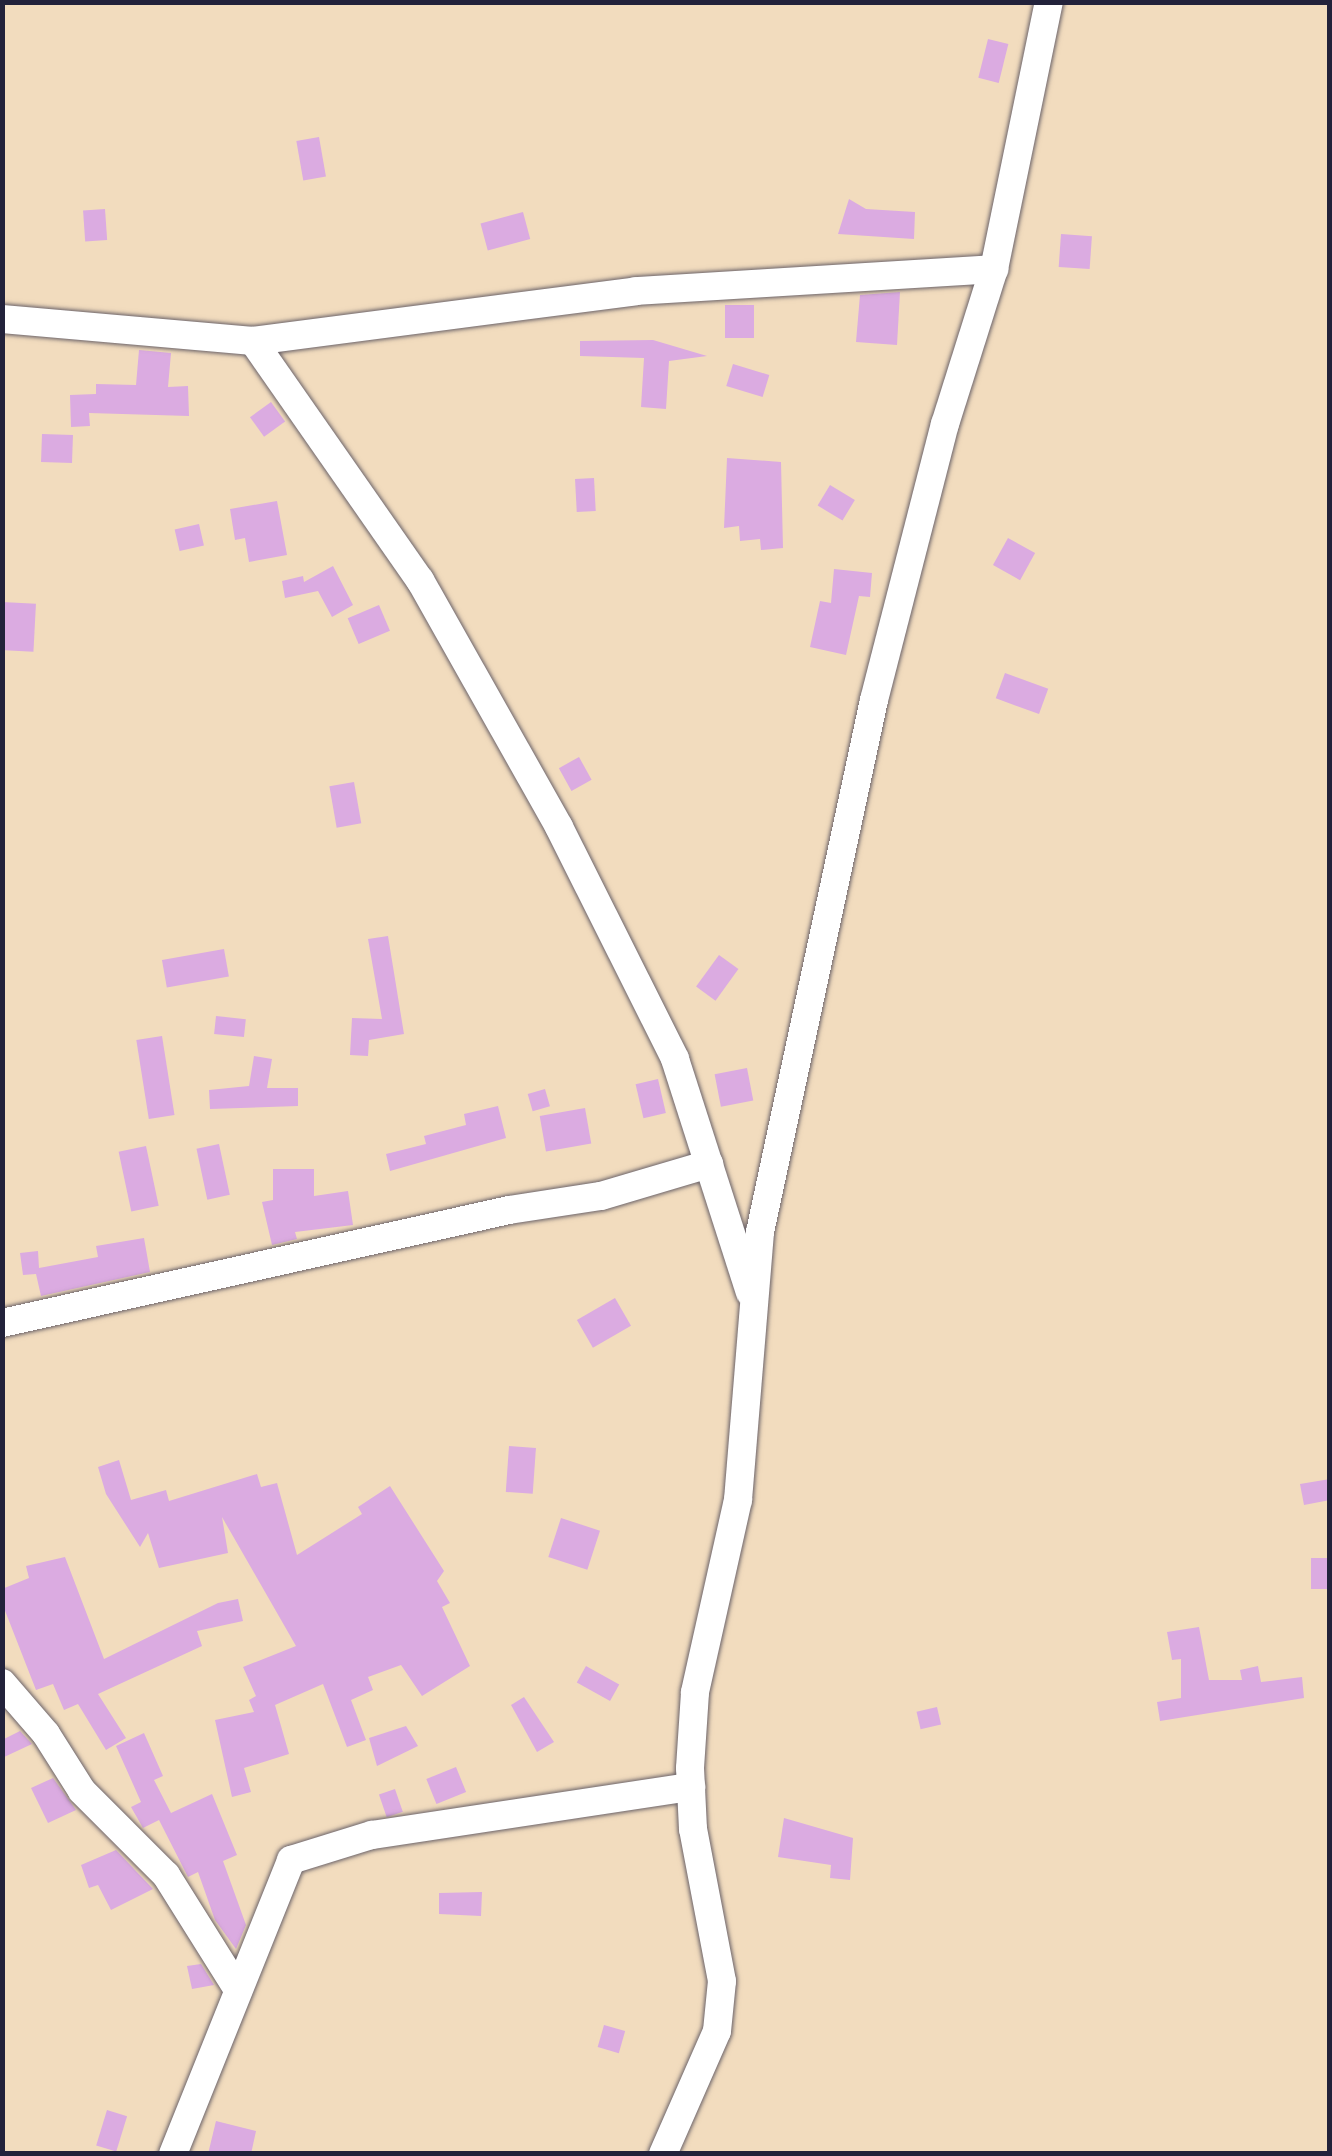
<!DOCTYPE html>
<html>
<head>
<meta charset="utf-8">
<style>
  body { margin:0 }
  #map { position:relative; width:1332px; height:2156px; overflow:hidden; background:#f2dcbe; font-family:Itim,sans-serif }
  div>[style] { position:absolute }
  .building>* { inset:0; background:#dbabe1; transform-origin:0 0 }
  .roads { filter:drop-shadow(0 0 2px #6b6369) drop-shadow(0 0 2px #6b6369) }
  .minor>* { height:28px; margin:-14px; padding:0 14px; transform-origin:14px; border-radius:14px; background:#fff }
  span { translate:-50% -50%; white-space:nowrap; text-align:center; line-height:1.15; -webkit-text-stroke:10px #f7f3e8; paint-order:stroke }
  .frame { position:absolute; inset:0; border:5px solid #22223b; pointer-events:none }
</style>
</head>
<body>
<div id="map">
  <div class="building">
    <i style="left:988px;top:39px;width:21px;height:40px;rotate:14deg"></i>
    <i style="left:319px;top:137px;width:40px;height:23px;rotate:80deg"></i>
    <i style="clip-path:polygon(849px 199px,866px 209px,915px 212px,914px 239px,838px 234px)"></i>
    <i style="left:105px;top:209px;width:31px;height:22px;rotate:86deg"></i>
    <i style="left:523px;top:212px;width:28px;height:44px;rotate:75deg"></i>
    <i style="left:1061px;top:234px;width:31px;height:33px;rotate:4deg"></i>
    <i style="clip-path:polygon(900px 292px,897px 345px,856px 342px,860px 295px)"></i>
    <i style="left:754px;top:305px;width:33px;height:29px;rotate:90deg"></i>
    <i style="clip-path:polygon(653px 340px,707px 356px,669px 361px,666px 409px,641px 407px,644px 358px,580px 356px,580px 341px)"></i>
    <i style="clip-path:polygon(139px 350px,171px 353px,168px 387px,188px 386px,189px 416px,89px 413px,90px 426px,71px 427px,70px 395px,96px 394px,96px 384px,136px 385px)"></i>
    <i style="left:733px;top:364px;width:38px;height:23px;rotate:17deg"></i>
    <i style="left:271px;top:402px;width:24px;height:26px;rotate:54deg"></i>
    <i style="left:42px;top:434px;width:31px;height:28px;rotate:2deg"></i>
    <i style="clip-path:polygon(727px 458px,781px 462px,783px 548px,761px 550px,760px 539px,740px 541px,739px 526px,724px 528px)"></i>
    <i style="left:594px;top:478px;width:33px;height:19px;rotate:87deg"></i>
    <i style="left:830px;top:485px;width:29px;height:24px;rotate:31deg"></i>
    <i style="clip-path:polygon(277px 501px,287px 555px,249px 562px,245px 538px,235px 540px,230px 509px)"></i>
    <i style="left:199px;top:524px;width:22px;height:25px;rotate:77deg"></i>
    <i style="left:1008px;top:538px;width:31px;height:31px;rotate:29deg"></i>
    <i style="clip-path:polygon(333px 566px,353px 605px,332px 617px,318px 591px,285px 598px,282px 581px,303px 576px,304px 582px)"></i>
    <i style="clip-path:polygon(834px 569px,872px 573px,870px 597px,859px 596px,846px 655px,810px 647px,820px 601px,831px 603px)"></i>
    <i style="left:2px;top:602px;width:34px;height:48px;rotate:3deg"></i>
    <i style="left:379px;top:605px;width:28px;height:34px;rotate:67deg"></i>
    <i style="left:1005px;top:673px;width:46px;height:27px;rotate:20deg"></i>
    <i style="left:579px;top:757px;width:26px;height:23px;rotate:61deg"></i>
    <i style="left:354px;top:782px;width:42px;height:25px;rotate:80deg"></i>
    <i style="clip-path:polygon(388px 936px,404px 1034px,369px 1040px,368px 1056px,350px 1055px,352px 1018px,382px 1019px,368px 939px)"></i>
    <i style="left:224px;top:949px;width:28px;height:63px;rotate:80deg"></i>
    <i style="left:719px;top:955px;width:24px;height:39px;rotate:36deg"></i>
    <i style="left:216px;top:1016px;width:30px;height:18px;rotate:6deg"></i>
    <i style="left:162px;top:1036px;width:80px;height:26px;rotate:81deg"></i>
    <i style="clip-path:polygon(254px 1056px,272px 1059px,267px 1088px,298px 1088px,298px 1106px,210px 1109px,209px 1090px,249px 1086px)"></i>
    <i style="left:747px;top:1068px;width:33px;height:33px;rotate:79deg"></i>
    <i style="left:658px;top:1079px;width:35px;height:23px;rotate:77deg"></i>
    <i style="left:545px;top:1089px;width:18px;height:18px;rotate:74deg"></i>
    <i style="clip-path:polygon(498px 1106px,506px 1138px,390px 1171px,386px 1154px,426px 1144px,424px 1136px,466px 1125px,464px 1114px)"></i>
    <i style="left:585px;top:1108px;width:36px;height:46px;rotate:80deg"></i>
    <i style="left:219px;top:1144px;width:52px;height:23px;rotate:78deg"></i>
    <i style="left:146px;top:1146px;width:61px;height:28px;rotate:78deg"></i>
    <i style="clip-path:polygon(273px 1169px,314px 1169px,314px 1196px,348px 1191px,353px 1225px,295px 1232px,297px 1239px,272px 1245px,262px 1202px,273px 1200px)"></i>
    <i style="clip-path:polygon(144px 1238px,150px 1272px,41px 1296px,36px 1274px,23px 1275px,20px 1253px,38px 1251px,39px 1268px,98px 1257px,96px 1246px)"></i>
    <i style="left:615px;top:1298px;width:32px;height:44px;rotate:60deg"></i>
    <i style="left:509px;top:1446px;width:27px;height:46px;rotate:4deg"></i>
    <i style="clip-path:polygon(119px 1460px,131px 1500px,166px 1490px,169px 1501px,257px 1474px,261px 1487px,277px 1483px,297px 1555px,362px 1514px,358px 1507px,390px 1486px,444px 1571px,437px 1581px,450px 1603px,442px 1607px,470px 1666px,422px 1696px,401px 1665px,368px 1677px,373px 1690px,351px 1700px,366px 1740px,347px 1747px,323px 1684px,275px 1705px,289px 1754px,244px 1768px,251px 1792px,232px 1797px,215px 1720px,254px 1712px,249px 1700px,256px 1696px,243px 1667px,296px 1646px,222px 1517px,228px 1553px,159px 1568px,148px 1533px,140px 1547px,106px 1494px,98px 1467px)"></i>
    <i style="clip-path:polygon(1330px 1479px,1330px 1500px,1304px 1505px,1300px 1484px)"></i>
    <i style="left:561px;top:1518px;width:41px;height:41px;rotate:18deg"></i>
    <i style="clip-path:polygon(65px 1557px,104px 1659px,218px 1603px,238px 1599px,243px 1621px,197px 1631px,202px 1646px,98px 1694px,126px 1738px,106px 1750px,78px 1704px,64px 1710px,53px 1684px,36px 1690px,2px 1603px,2px 1589px,29px 1578px,26px 1566px)"></i>
    <i style="left:1330px;top:1558px;width:31px;height:19px;rotate:90deg"></i>
    <i style="clip-path:polygon(1199px 1627px,1209px 1680px,1242px 1680px,1240px 1670px,1258px 1666px,1261px 1682px,1302px 1677px,1304px 1698px,1160px 1721px,1157px 1702px,1181px 1698px,1181px 1659px,1172px 1660px,1167px 1632px)"></i>
    <i style="left:586px;top:1666px;width:38px;height:19px;rotate:29deg"></i>
    <i style="clip-path:polygon(524px 1697px,554px 1742px,537px 1752px,511px 1705px)"></i>
    <i style="left:937px;top:1707px;width:18px;height:21px;rotate:77deg"></i>
    <i style="clip-path:polygon(406px 1726px,418px 1746px,377px 1766px,369px 1738px)"></i>
    <i style="clip-path:polygon(20px 1731px,32px 1744px,2px 1758px,2px 1740px)"></i>
    <i style="clip-path:polygon(144px 1733px,163px 1776px,154px 1780px,171px 1813px,212px 1794px,237px 1855px,223px 1861px,246px 1925px,236px 1949px,215px 1920px,198px 1872px,188px 1877px,159px 1820px,143px 1828px,131px 1807px,141px 1802px,116px 1746px)"></i>
    <i style="left:456px;top:1767px;width:27px;height:32px;rotate:68deg"></i>
    <i style="clip-path:polygon(53px 1778px,76px 1810px,48px 1823px,31px 1788px)"></i>
    <i style="left:395px;top:1789px;width:24px;height:17px;rotate:71deg"></i>
    <i style="clip-path:polygon(784px 1818px,853px 1838px,850px 1880px,830px 1878px,831px 1865px,778px 1857px)"></i>
    <i style="clip-path:polygon(116px 1850px,153px 1889px,111px 1910px,98px 1885px,89px 1888px,81px 1865px)"></i>
    <i style="clip-path:polygon(482px 1892px,481px 1916px,439px 1914px,439px 1893px)"></i>
    <i style="clip-path:polygon(201px 1964px,214px 1985px,192px 1989px,187px 1966px)"></i>
    <i style="left:604px;top:2025px;width:22px;height:23px;rotate:16deg"></i>
    <i style="left:107px;top:2110px;width:21px;height:37px;rotate:17deg"></i>
    <i style="clip-path:polygon(216px 2121px,256px 2131px,251px 2154px,208px 2154px)"></i>
  </div>
  <div class="roads">
    <div class="minor">
      <i style="left:2px;top:319px;width:252px;rotate:5deg"></i>
      <i style="left:253px;top:341px;width:386px;rotate:-7.4deg"></i>
      <i style="left:636px;top:291px;width:359px;rotate:-3.5deg"></i>
      <i style="left:253px;top:341px;width:292px;rotate:55.1deg"></i>
      <i style="left:420px;top:580px;width:283px;rotate:60.6deg"></i>
      <i style="left:559px;top:827px;width:259px;rotate:63.4deg"></i>
      <i style="left:675px;top:1059px;width:245px;rotate:72.2deg"></i>
      <i style="left:2px;top:1323px;width:519px;rotate:-12.56deg"></i>
      <i style="left:509px;top:1210px;width:93px;rotate:-8.7deg"></i>
      <i style="left:601px;top:1196px;width:113px;rotate:-16.5deg"></i>
      <i style="left:2px;top:1683px;width:67px;rotate:49.2deg"></i>
      <i style="left:46px;top:1734px;width:67px;rotate:57.7deg"></i>
      <i style="left:82px;top:1791px;width:119px;rotate:45deg"></i>
      <i style="left:166px;top:1875px;width:136px;rotate:57.9deg"></i>
      <i style="left:173px;top:2154px;width:317px;rotate:-68.1deg"></i>
      <i style="left:291px;top:1860px;width:85px;rotate:-17.2deg"></i>
      <i style="left:372px;top:1835px;width:323px;rotate:-8.6deg"></i>
      <i style="left:663px;top:2154px;width:134px;rotate:-66.3deg"></i>
      <i style="left:717px;top:2031px;width:50px;rotate:-84.3deg"></i>
      <i style="left:722px;top:1981px;width:155px;rotate:-100.8deg"></i>
      <i style="left:693px;top:1829px;width:61px;rotate:-92.8deg"></i>
      <i style="left:690px;top:1768px;width:76px;rotate:-86.2deg"></i>
      <i style="left:695px;top:1692px;width:197px;rotate:-77.4deg"></i>
      <i style="left:738px;top:1500px;width:269px;rotate:-85.3deg"></i>
      <i style="left:760px;top:1232px;width:544px;rotate:-77.91deg"></i>
      <i style="left:874px;top:700px;width:285px;rotate:-75.6deg"></i>
      <i style="left:945px;top:424px;width:163px;rotate:-72.5deg"></i>
      <i style="left:994px;top:269px;width:273px;rotate:-78.4deg"></i>
    </div>
  </div>
  <div class="frame"></div>
</div>
</body>
</html>
